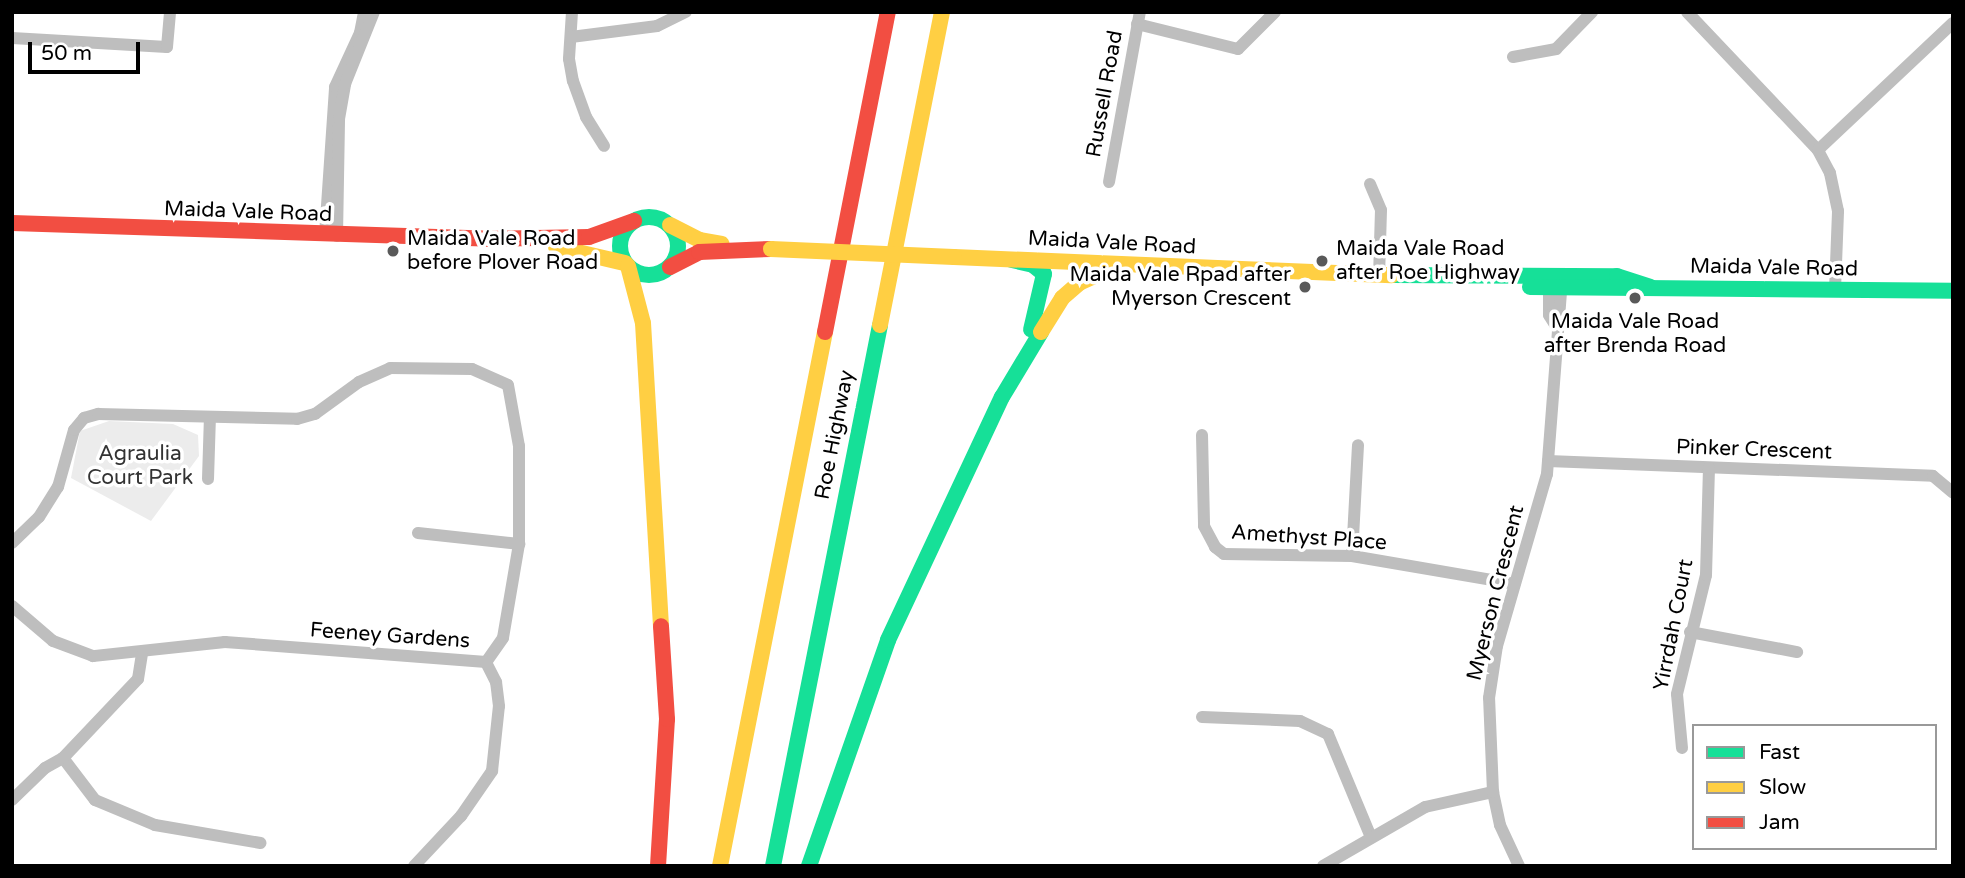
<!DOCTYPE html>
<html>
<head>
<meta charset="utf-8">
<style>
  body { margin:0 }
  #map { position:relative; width:1965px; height:878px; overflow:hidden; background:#fff; font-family:"Varela Round",sans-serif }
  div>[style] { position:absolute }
  .green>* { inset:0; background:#ececec }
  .street>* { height:12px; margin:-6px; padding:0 6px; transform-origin:6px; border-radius:6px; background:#bebebe }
  .fast>* { height:16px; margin:-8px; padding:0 8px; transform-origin:8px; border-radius:8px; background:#16e098 }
  .fast>.ring { margin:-8px; padding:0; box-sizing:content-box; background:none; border:16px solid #16e098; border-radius:50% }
  .slow>* { height:16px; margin:-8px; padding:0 8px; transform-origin:8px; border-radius:8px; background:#ffcf43 }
  .jam>* { height:16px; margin:-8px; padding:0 8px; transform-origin:8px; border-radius:8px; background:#f24e42 }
  .slow-bridge>* { height:16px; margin:-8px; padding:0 8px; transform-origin:8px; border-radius:8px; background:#ffcf43 }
  .dots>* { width:19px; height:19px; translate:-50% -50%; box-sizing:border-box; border:4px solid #fff; border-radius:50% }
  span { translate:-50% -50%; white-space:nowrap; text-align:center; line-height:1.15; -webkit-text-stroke:7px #fff; paint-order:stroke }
  .street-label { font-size:21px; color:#000 }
  .poi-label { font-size:21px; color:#000 }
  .left { translate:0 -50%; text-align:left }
  .right { translate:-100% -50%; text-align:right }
  .park-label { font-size:21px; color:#333 }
  .frame { position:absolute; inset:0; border:14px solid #000; pointer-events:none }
  .legend { position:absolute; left:1692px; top:724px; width:245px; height:126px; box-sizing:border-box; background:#fff; border:2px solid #999; margin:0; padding:9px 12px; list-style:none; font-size:21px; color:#000 }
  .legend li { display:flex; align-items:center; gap:14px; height:35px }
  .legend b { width:35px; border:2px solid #999 }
  .scale { position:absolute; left:28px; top:42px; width:112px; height:32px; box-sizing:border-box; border:4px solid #000; border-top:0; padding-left:9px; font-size:21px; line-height:24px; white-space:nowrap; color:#000; -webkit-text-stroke:5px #fff; paint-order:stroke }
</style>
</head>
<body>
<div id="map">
  <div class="green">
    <i style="clip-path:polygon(109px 421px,173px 424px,198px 435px,199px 456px,151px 521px,71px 478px,80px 431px)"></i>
  </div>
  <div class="street">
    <i style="left:572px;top:12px;width:47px;rotate:93.7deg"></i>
    <i style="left:569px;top:59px;width:22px;rotate:80deg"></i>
    <i style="left:573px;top:81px;width:38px;rotate:70deg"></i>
    <i style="left:586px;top:117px;width:34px;rotate:58deg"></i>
    <i style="left:1687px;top:12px;width:190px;rotate:46.5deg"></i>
    <i style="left:1137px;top:24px;width:104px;rotate:13.9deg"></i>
    <i style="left:1238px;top:49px;width:52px;rotate:-45deg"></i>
    <i style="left:571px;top:37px;width:87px;rotate:-7.3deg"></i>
    <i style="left:657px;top:26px;width:32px;rotate:-26deg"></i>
    <i style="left:12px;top:38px;width:155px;rotate:3.3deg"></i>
    <i style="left:167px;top:47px;width:35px;rotate:-85deg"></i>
    <i style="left:1513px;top:57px;width:44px;rotate:-10.5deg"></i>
    <i style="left:1556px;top:49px;width:52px;rotate:-45.8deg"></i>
    <i style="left:1109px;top:182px;width:173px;rotate:-79.7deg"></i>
    <i style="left:1370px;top:184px;width:28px;rotate:67deg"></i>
    <i style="left:1381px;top:210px;width:66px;rotate:91.7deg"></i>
    <i style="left:325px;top:235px;width:148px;rotate:-86.1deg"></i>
    <i style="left:335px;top:87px;width:60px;rotate:-65.2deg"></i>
    <i style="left:360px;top:33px;width:21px;rotate:-79deg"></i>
    <i style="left:337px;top:236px;width:117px;rotate:-89deg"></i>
    <i style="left:339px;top:119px;width:36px;rotate:-80deg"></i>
    <i style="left:345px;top:84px;width:78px;rotate:-68.1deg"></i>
    <i style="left:1549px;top:279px;width:36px;rotate:90deg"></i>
    <i style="left:1549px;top:315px;width:13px;rotate:58deg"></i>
    <i style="left:1835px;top:290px;width:79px;rotate:-87.8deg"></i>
    <i style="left:1838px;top:211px;width:39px;rotate:-102deg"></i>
    <i style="left:1830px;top:173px;width:26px;rotate:-118deg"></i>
    <i style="left:1818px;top:150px;width:185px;rotate:-43.3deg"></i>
    <i style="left:1202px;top:435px;width:91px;rotate:88.7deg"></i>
    <i style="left:1204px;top:526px;width:24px;rotate:62deg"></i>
    <i style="left:1215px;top:547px;width:11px;rotate:38deg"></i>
    <i style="left:1224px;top:554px;width:128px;rotate:0.9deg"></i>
    <i style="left:1352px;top:556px;width:165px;rotate:9.7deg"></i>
    <i style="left:1548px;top:461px;width:385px;rotate:2.2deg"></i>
    <i style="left:1933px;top:476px;width:26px;rotate:40deg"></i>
    <i style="left:208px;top:479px;width:62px;rotate:-88.2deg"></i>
    <i style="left:418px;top:533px;width:102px;rotate:6.2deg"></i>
    <i style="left:12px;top:543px;width:37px;rotate:-44deg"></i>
    <i style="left:39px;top:517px;width:36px;rotate:-58deg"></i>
    <i style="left:58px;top:487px;width:59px;rotate:-74.3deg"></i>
    <i style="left:74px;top:430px;width:16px;rotate:-50deg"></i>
    <i style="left:84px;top:418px;width:15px;rotate:-16deg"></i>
    <i style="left:98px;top:414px;width:199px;rotate:1.4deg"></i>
    <i style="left:297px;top:419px;width:19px;rotate:-16deg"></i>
    <i style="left:315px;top:414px;width:54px;rotate:-36deg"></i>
    <i style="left:359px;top:382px;width:34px;rotate:-24deg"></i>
    <i style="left:390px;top:368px;width:82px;rotate:0.7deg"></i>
    <i style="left:472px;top:369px;width:39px;rotate:24deg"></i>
    <i style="left:508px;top:385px;width:62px;rotate:79.8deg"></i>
    <i style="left:519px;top:446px;width:98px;rotate:90deg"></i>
    <i style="left:519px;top:544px;width:95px;rotate:99.7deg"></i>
    <i style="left:503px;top:638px;width:29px;rotate:125deg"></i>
    <i style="left:486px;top:662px;width:262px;rotate:-175.6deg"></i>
    <i style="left:225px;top:642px;width:133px;rotate:173.9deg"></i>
    <i style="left:93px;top:656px;width:43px;rotate:-159.4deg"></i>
    <i style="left:53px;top:641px;width:54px;rotate:-139.5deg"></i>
    <i style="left:1352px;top:556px;width:111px;rotate:-86.9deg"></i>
    <i style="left:1690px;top:632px;width:109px;rotate:10.6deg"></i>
    <i style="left:1202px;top:717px;width:98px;rotate:2.3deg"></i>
    <i style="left:1300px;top:721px;width:31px;rotate:25deg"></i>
    <i style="left:1328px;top:734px;width:109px;rotate:67.4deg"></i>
    <i style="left:1682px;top:748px;width:54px;rotate:-95.3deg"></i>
    <i style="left:1677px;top:694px;width:122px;rotate:-76.3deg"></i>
    <i style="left:1706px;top:575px;width:107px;rotate:-88.4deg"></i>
    <i style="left:63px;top:758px;width:53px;rotate:52.7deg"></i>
    <i style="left:95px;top:800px;width:65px;rotate:22.6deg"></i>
    <i style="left:155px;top:825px;width:107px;rotate:9.7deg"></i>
    <i style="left:12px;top:800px;width:46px;rotate:-44.1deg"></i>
    <i style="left:45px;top:768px;width:21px;rotate:-29deg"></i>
    <i style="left:63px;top:758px;width:109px;rotate:-46.5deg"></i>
    <i style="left:138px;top:679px;width:24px;rotate:-81deg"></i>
    <i style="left:414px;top:866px;width:69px;rotate:-46.8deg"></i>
    <i style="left:461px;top:816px;width:55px;rotate:-55.4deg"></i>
    <i style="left:492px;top:771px;width:65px;rotate:-83.9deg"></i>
    <i style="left:499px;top:706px;width:24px;rotate:-97deg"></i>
    <i style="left:496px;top:682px;width:22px;rotate:-117deg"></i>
    <i style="left:1323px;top:866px;width:118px;rotate:-30deg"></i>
    <i style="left:1425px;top:807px;width:70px;rotate:-12.4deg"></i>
    <i style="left:1519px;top:866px;width:45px;rotate:-114.9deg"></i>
    <i style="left:1500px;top:825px;width:34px;rotate:-102deg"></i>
    <i style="left:1493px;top:792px;width:94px;rotate:-92.4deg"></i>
    <i style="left:1489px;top:698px;width:53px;rotate:-81.3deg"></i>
    <i style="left:1497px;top:646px;width:179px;rotate:-73.8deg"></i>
    <i style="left:1547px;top:474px;width:196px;rotate:-85.6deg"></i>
  </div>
  <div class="fast">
    <i class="ring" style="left:620px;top:217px;width:42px;height:42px"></i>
    <i style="left:1012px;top:260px;width:22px;rotate:13deg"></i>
    <i style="left:1033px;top:265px;width:14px;rotate:39deg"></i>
    <i style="left:1044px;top:274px;width:57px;rotate:103.1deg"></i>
    <i style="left:1392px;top:275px;width:225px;rotate:0.3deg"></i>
    <i style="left:1617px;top:276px;width:35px;rotate:18deg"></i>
    <i style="left:1530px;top:287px;width:423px;rotate:0.5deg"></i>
    <i style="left:773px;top:866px;width:551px;rotate:-78.81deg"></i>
    <i style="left:809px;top:866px;width:239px;rotate:-70.7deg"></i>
    <i style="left:888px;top:640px;width:268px;rotate:-64.9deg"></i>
    <i style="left:1002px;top:397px;width:76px;rotate:-59deg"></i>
  </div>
  <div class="slow">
    <i style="left:670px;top:225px;width:33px;rotate:27deg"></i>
    <i style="left:699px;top:240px;width:23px;rotate:10deg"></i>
    <i style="left:556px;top:247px;width:71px;rotate:13.1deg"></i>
    <i style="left:954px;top:257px;width:438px;rotate:2.4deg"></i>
    <i style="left:628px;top:266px;width:59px;rotate:75.3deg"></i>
    <i style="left:643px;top:323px;width:304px;rotate:86.6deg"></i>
    <i style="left:880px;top:325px;width:319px;rotate:-78.8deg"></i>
    <i style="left:1041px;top:332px;width:40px;rotate:-58deg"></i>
    <i style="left:1062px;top:298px;width:23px;rotate:-41deg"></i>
    <i style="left:1079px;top:283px;width:44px;rotate:-24.2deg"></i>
    <i style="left:720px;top:866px;width:544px;rotate:-78.88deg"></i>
  </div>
  <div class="jam">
    <i style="left:12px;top:223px;width:471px;rotate:1.9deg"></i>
    <i style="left:483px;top:239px;width:106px;rotate:-1.1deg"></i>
    <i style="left:589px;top:237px;width:48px;rotate:-19.6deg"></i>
    <i style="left:670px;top:267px;width:33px;rotate:-27deg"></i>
    <i style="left:699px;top:252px;width:72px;rotate:-2.4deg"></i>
    <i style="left:825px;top:332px;width:326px;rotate:-78.9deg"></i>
    <i style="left:658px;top:866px;width:147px;rotate:-86.5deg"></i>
    <i style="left:667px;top:719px;width:93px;rotate:-93.7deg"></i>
  </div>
  <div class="slow-bridge">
    <i style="left:771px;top:249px;width:183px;rotate:2.5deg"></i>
  </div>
  <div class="dots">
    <i style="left:393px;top:251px;background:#595959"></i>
    <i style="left:1322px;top:261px;background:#595959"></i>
    <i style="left:1305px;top:287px;background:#595959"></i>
    <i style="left:1635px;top:298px;background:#595959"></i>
  </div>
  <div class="street-label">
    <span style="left:1105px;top:94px;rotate:-80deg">Russell Road</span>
    <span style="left:248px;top:212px;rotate:2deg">Maida Vale Road</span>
    <span style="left:1112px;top:243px;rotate:3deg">Maida Vale Road</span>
    <span style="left:1774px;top:268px;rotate:1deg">Maida Vale Road</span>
    <span style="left:835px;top:435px;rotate:-79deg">Roe Highway</span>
    <span style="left:1754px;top:450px;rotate:2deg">Pinker Crescent</span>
    <span style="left:1309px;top:538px;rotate:4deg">Amethyst Place</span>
    <span style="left:1496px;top:593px;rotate:-76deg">Myerson Crescent</span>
    <span style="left:1674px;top:625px;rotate:-79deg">Yirrdah Court</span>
    <span style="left:390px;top:636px;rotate:4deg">Feeney Gardens</span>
  </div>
  <div class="poi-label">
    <span class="left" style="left:407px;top:251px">Maida Vale Road<br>before Plover Road</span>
    <span class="left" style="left:1336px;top:261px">Maida Vale Road<br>after Roe Highway</span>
    <span class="right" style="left:1291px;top:287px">Maida Vale Rpad after<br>Myerson Crescent</span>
    <span style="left:1635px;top:334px">Maida Vale Road<br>after Brenda Road</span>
  </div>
  <div class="park-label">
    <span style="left:140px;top:466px">Agraulia<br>Court Park</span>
  </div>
  <div class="frame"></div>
  <ul class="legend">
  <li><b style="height:9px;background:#16e098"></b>Fast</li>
  <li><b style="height:9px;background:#ffcf43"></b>Slow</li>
  <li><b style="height:9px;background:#f24e42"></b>Jam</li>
  </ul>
  <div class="scale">50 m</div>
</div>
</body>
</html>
